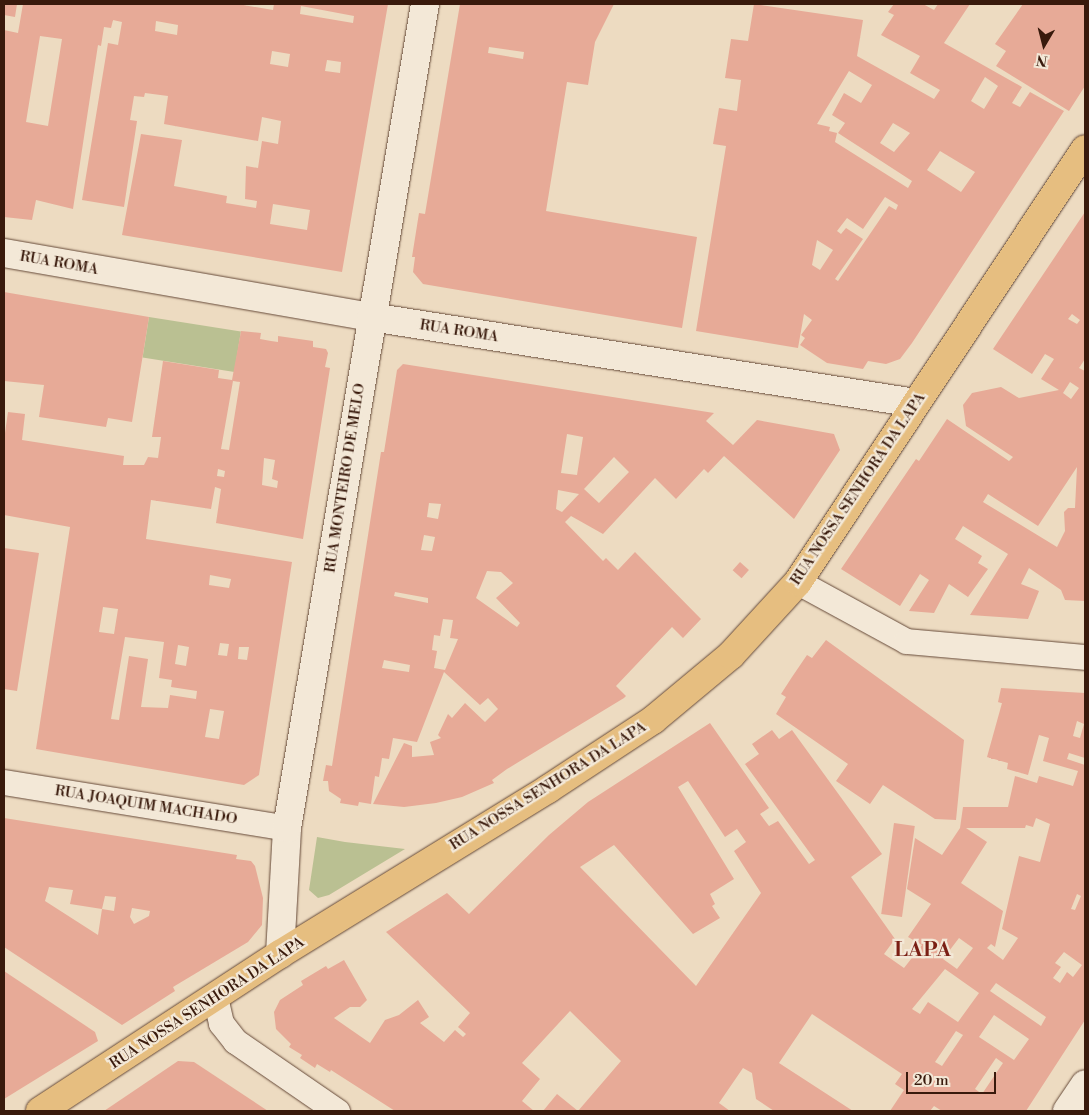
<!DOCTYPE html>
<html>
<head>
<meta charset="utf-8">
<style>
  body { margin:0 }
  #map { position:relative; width:1089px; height:1115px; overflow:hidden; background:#eddbc1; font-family:"Libre Bodoni",serif }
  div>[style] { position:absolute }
  .green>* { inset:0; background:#bac092; transform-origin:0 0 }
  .building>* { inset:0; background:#e7aa97; transform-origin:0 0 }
  .roads { filter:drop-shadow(0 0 1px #664a39) drop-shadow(0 0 1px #664a39) }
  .street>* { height:25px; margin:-12.5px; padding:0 12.5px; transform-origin:12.5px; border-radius:12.5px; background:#f3e8d7 }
  .secondary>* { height:28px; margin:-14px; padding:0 14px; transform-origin:14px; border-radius:14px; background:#f3e8d7 }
  .primary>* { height:28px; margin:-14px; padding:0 14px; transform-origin:14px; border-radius:14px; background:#e6be80 }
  span { translate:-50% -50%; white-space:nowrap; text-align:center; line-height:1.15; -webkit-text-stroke:4.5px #f3e8d7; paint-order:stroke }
  .street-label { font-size:15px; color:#391a0c }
  .district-label { font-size:20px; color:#7a1f14; font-weight:700; letter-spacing:1px }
  .frame { position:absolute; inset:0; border:5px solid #391a0c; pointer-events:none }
  .north { position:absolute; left:1019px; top:20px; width:50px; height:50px; -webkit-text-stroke:4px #f3e8d7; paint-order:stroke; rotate:188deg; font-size:14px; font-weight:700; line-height:20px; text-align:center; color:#391a0c }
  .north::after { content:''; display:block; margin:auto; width:18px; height:22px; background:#391a0c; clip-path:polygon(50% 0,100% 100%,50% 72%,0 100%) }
  .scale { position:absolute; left:906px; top:1072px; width:90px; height:22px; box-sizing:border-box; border:2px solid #391a0c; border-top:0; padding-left:6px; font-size:15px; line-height:18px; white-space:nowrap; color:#391a0c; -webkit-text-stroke:4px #f3e8d7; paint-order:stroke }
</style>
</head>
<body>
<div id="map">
  <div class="green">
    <i style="left:149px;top:317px;width:93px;height:41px;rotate:9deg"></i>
    <i style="clip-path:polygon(317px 837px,345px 842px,405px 849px,329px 895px,318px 898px,309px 890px)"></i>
  </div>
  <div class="building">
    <i style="clip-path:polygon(4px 4px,17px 4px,15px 17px,4px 15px)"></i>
    <i style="clip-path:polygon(evenodd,23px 4px,237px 4px,273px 10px,274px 4px,388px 4px,342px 272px,122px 235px,141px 134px,182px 140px,174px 186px,227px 196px,226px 203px,256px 208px,257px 201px,245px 199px,246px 166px,258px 168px,262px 141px,278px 144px,281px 121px,262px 117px,258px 141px,164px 124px,168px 96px,145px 93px,144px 97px,134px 96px,130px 120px,137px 121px,124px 207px,82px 200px,108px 43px,118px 45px,122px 22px,113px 20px,111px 28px,104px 27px,101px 46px,98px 45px,73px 209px,36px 200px,32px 220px,4px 217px,4px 30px,18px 33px,23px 4px,301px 6px,354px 16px,353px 23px,300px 14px,301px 6px,23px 4px,156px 21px,178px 25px,177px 35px,155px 31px,156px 21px,23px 4px,40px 36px,62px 39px,48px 126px,26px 122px,40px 36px,23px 4px,272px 51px,290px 54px,288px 67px,270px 64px,272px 51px,23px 4px,327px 60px,341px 62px,340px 73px,325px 71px,327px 60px,23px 4px,273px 204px,310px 210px,307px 230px,270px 224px,273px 204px)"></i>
    <i style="clip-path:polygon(evenodd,460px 4px,614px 4px,595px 42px,588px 85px,567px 82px,546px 211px,697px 237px,682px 328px,423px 284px,413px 272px,415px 257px,412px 257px,419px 213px,425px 214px,460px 4px,489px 47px,524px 52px,523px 59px,488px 53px,489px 47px)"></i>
    <i style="clip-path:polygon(evenodd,754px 4px,863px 20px,857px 56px,934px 99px,940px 90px,910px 73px,920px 56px,881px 35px,894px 15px,888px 12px,894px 4px,923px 4px,934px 10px,938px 4px,970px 4px,944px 43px,1022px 87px,1012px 103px,1020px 107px,1030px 92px,1064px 111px,912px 343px,900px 359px,886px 364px,868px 361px,863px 369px,827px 363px,800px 345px,805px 338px,801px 335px,812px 320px,804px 314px,798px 348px,696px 331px,726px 146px,713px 144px,719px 108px,737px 111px,741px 80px,725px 78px,731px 39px,748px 41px,754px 4px,849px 71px,872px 85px,861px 103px,844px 93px,832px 115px,845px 123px,838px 133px,912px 181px,908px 188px,835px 142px,837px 133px,829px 131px,830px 127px,817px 124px,849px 71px,754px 4px,985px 77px,998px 86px,984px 109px,971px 101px,985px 77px,754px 4px,893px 123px,910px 133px,894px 152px,880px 143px,893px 123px,754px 4px,940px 151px,975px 172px,961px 192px,927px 170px,940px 151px,754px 4px,885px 197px,898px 205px,896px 210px,889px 206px,838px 281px,835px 279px,863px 239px,846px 228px,841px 234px,837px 231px,847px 218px,863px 229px,885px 197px,754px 4px,817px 240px,833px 250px,820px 270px,812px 265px,817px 240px)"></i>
    <i style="clip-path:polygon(1023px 4px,1085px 4px,1085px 86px,1069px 111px,996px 66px,1006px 51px,995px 44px)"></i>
    <i style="clip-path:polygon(evenodd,1085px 212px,1085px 359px,1079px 368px,1085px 371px,1085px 601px,1065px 600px,1061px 590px,1029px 568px,1021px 584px,1039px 591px,1028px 619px,970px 615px,1008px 554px,963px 526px,955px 539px,982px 556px,978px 563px,988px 569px,968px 597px,949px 584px,934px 613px,909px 611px,929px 580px,920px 574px,900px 606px,841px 569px,916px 459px,919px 461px,947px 419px,1009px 461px,1013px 457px,966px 426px,963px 405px,972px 393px,1001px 387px,1019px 398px,1059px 390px,1041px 379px,1054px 359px,1045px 354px,1032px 374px,993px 349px,1085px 212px,1072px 314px,1080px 320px,1077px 324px,1068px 319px,1072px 314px,1085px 212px,1070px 382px,1079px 388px,1071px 399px,1063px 393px,1070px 382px,1085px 212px,1077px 467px,1075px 508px,1068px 508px,1064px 512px,1065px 531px,1057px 547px,983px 502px,988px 494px,1038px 526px,1077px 467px)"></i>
    <i style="clip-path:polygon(4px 292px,149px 317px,132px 422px,108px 418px,106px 427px,39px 417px,44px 385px,4px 381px)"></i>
    <i style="clip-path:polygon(evenodd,241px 331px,261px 333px,260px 339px,271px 341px,278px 342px,278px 336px,313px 341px,313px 347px,326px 349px,328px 353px,325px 367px,330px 368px,303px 539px,216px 523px,221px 489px,215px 487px,211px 509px,151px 500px,146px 539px,292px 562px,259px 775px,244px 785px,36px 749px,70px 527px,4px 515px,4px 440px,8px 412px,25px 414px,22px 440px,124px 456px,123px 465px,144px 465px,148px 457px,158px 458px,161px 437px,152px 437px,163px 361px,219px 370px,218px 378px,232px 380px,241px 331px,233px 381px,240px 382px,229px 450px,221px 449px,233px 381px,241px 331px,264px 458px,275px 460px,272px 479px,278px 481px,277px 488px,262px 485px,264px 458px,241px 331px,218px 469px,225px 471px,224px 477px,217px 476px,218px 469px,241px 331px,210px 575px,231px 579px,229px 588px,209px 585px,210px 575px,241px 331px,103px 607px,118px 609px,114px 634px,99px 632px,103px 607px,241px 331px,125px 637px,164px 642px,159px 678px,172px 680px,171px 687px,197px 691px,196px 699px,170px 695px,168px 708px,141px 707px,148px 659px,129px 656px,119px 720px,111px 719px,125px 637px,241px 331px,220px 643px,229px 644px,227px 656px,218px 655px,220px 643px,241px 331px,178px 645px,189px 647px,186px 666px,175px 664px,178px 645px,241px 331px,239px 647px,249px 647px,247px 660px,238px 659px,239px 647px,241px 331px,210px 709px,224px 711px,219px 739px,205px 737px,210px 709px)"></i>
    <i style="clip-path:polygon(evenodd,403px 364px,714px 413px,706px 421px,733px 445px,757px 420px,834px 434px,840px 450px,794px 519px,724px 456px,708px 473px,704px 469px,676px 499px,655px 478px,603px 534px,571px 516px,565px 522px,603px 561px,606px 558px,618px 570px,635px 552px,701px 619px,683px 638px,672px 627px,616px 686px,626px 696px,624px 698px,507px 769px,492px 780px,494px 783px,462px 797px,436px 803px,404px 807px,373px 804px,404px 743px,412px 746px,412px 757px,434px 755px,430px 742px,441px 738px,438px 735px,448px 714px,452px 718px,465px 703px,485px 722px,498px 709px,488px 698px,480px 705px,444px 672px,417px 742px,393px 738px,389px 759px,382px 758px,379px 777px,375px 776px,371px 804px,359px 802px,358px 806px,340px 803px,341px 799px,329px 791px,328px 781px,323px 781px,326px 765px,332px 766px,381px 452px,384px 452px,397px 370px,403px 364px,567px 434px,583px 437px,577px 475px,561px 473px,567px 434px,403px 364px,614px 457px,629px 472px,599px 503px,584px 489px,614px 457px,403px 364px,558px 490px,579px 494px,562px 512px,556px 509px,558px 490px,403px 364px,429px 503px,441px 504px,438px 519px,427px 517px,429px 503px,403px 364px,424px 535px,435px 537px,432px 551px,421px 550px,424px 535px,403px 364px,487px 571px,501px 572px,513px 583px,496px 598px,520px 623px,517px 627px,476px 598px,487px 571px,403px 364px,395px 592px,428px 598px,428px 603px,394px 596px,395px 592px,403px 364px,443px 619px,453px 620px,450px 638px,458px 639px,445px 670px,434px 668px,437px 651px,432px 650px,434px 635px,440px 636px,443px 619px,403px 364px,384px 660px,410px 665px,409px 672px,382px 668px,384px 660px)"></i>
    <i style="clip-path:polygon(4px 548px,39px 553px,17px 691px,4px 689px)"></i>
    <i style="left:740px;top:562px;width:12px;height:11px;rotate:42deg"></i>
    <i style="clip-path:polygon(826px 640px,964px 740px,956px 820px,935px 819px,883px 785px,870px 804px,836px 781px,848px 764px,776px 714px,786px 697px,781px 694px,792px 677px,807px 655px,812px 658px)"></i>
    <i style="clip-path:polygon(evenodd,1001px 688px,1085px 693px,1085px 758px,1069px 753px,1067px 759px,1085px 765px,1085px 1020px,1026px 1111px,942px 1111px,934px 1106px,930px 1111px,890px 1111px,904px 1090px,895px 1084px,902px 1074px,812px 1014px,779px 1063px,853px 1111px,774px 1111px,756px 1099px,752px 1073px,743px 1068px,719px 1103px,730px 1111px,578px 1111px,621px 1061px,570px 1011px,522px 1063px,540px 1079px,522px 1101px,534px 1111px,395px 1111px,331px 1070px,330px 1072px,317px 1064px,315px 1068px,300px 1058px,302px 1055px,289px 1047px,291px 1044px,276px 1029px,274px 1012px,280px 1000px,303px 985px,301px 981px,326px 966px,328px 969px,344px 960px,367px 1000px,360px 1007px,350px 1007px,334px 1018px,370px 1043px,385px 1020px,399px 1015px,418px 1000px,429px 1017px,420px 1023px,444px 1042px,455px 1030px,463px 1037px,466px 1034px,458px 1027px,470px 1013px,386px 932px,447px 893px,469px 914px,549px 835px,588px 802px,710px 723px,769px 808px,760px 814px,769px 826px,778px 821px,809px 864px,815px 860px,745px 764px,759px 754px,752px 744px,772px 730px,779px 739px,792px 730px,882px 854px,851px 877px,895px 939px,884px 954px,904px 968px,922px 945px,908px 937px,931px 904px,907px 889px,915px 838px,942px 855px,960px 828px,963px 807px,1008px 807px,1015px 776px,1037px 783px,1039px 776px,1073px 786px,1078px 771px,1043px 761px,1049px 738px,1039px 735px,1028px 775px,1007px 769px,1008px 763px,987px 757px,1002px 703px,998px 702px,1001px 688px,1077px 721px,1084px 724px,1080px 738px,1073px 736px,1077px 721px,1001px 688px,688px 781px,725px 837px,737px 829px,746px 842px,734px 851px,761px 893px,696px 986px,580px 867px,614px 845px,693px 934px,720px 918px,712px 906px,715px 904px,710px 894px,734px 879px,678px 787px,688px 781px,1001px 688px,1036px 818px,1050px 824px,1040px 862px,1019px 856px,1002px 929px,1018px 938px,1003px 960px,987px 948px,991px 944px,995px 947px,1003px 911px,961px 883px,987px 842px,966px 828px,1025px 828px,1026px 825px,1033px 827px,1036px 818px,1001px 688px,1077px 894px,1081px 896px,1075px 910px,1071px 909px,1077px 894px,1001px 688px,959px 938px,973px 948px,957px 969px,943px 959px,959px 938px,1001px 688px,1064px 952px,1082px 965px,1073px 977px,1067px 972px,1060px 983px,1053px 978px,1061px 967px,1055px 963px,1064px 952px,1001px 688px,945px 969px,979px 993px,958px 1022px,928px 1002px,920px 1014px,912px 1009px,945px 969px,1001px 688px,996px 983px,1046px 1017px,1041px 1026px,990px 991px,996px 983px,1001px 688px,994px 1015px,1029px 1039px,1014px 1060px,979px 1037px,994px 1015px,1001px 688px,956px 1031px,963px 1035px,942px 1066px,935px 1062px,956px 1031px,1001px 688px,996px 1058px,1003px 1063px,982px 1094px,975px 1089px,996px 1058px)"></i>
    <i style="clip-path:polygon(evenodd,4px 818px,237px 855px,236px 859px,251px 861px,255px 866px,263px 898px,262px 925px,248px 942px,173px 987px,175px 991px,122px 1025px,4px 947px,4px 818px,49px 887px,73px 890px,70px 904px,102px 909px,105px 896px,116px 897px,114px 911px,102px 909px,98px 935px,45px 901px,49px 887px,4px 818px,132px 908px,150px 911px,149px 916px,134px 924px,130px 917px,132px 908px)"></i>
    <i style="left:894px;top:823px;width:21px;height:92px;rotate:8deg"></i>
    <i style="clip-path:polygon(4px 971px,95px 1032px,98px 1041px,4px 1099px)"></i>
    <i style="clip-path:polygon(178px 1061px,194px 1062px,268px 1111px,104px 1111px)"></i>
    <i style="clip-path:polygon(557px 1094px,578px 1111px,543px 1111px)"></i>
  </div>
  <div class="roads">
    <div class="street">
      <i style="left:798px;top:582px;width:123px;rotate:28.6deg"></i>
      <i style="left:906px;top:641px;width:180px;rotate:5.1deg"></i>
      <i style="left:4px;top:782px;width:287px;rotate:9.2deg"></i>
      <i style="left:215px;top:997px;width:27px;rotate:77deg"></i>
      <i style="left:221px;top:1023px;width:23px;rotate:52deg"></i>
      <i style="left:235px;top:1041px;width:124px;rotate:34.5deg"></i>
    </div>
    <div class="secondary">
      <i style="left:4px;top:253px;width:373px;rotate:9.9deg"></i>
      <i style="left:371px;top:317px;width:551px;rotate:8.98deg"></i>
      <i style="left:280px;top:954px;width:126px;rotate:-86.8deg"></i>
      <i style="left:287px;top:828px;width:835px;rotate:-80.49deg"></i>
      <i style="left:1067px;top:1111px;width:32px;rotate:-56deg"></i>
    </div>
    <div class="primary">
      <i style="left:40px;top:1111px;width:287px;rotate:-33.2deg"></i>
      <i style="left:280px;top:954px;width:315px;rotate:-31.6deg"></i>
      <i style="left:548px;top:789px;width:126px;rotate:-33.3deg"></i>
      <i style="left:653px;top:720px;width:102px;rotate:-39.8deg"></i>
      <i style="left:731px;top:655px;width:99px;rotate:-47.5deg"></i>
      <i style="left:798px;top:582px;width:519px;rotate:-56.46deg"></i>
    </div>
  </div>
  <div class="street-label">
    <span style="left:59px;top:263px;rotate:10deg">RUA ROMA</span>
    <span style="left:459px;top:331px;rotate:9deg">RUA ROMA</span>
    <span style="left:345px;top:478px;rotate:-81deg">RUA MONTEIRO DE MELO</span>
    <span style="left:858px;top:489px;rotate:-56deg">RUA NOSSA SENHORA DA LAPA</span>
    <span style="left:548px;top:786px;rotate:-32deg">RUA NOSSA SENHORA DA LAPA</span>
    <span style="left:146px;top:805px;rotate:9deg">RUA JOAQUIM MACHADO</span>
    <span style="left:207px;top:1003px;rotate:-33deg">RUA NOSSA SENHORA DA LAPA</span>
  </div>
  <div class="district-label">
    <span style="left:923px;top:950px">LAPA</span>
  </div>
  <div class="frame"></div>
  <div class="north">N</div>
  <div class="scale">20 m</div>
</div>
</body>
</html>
